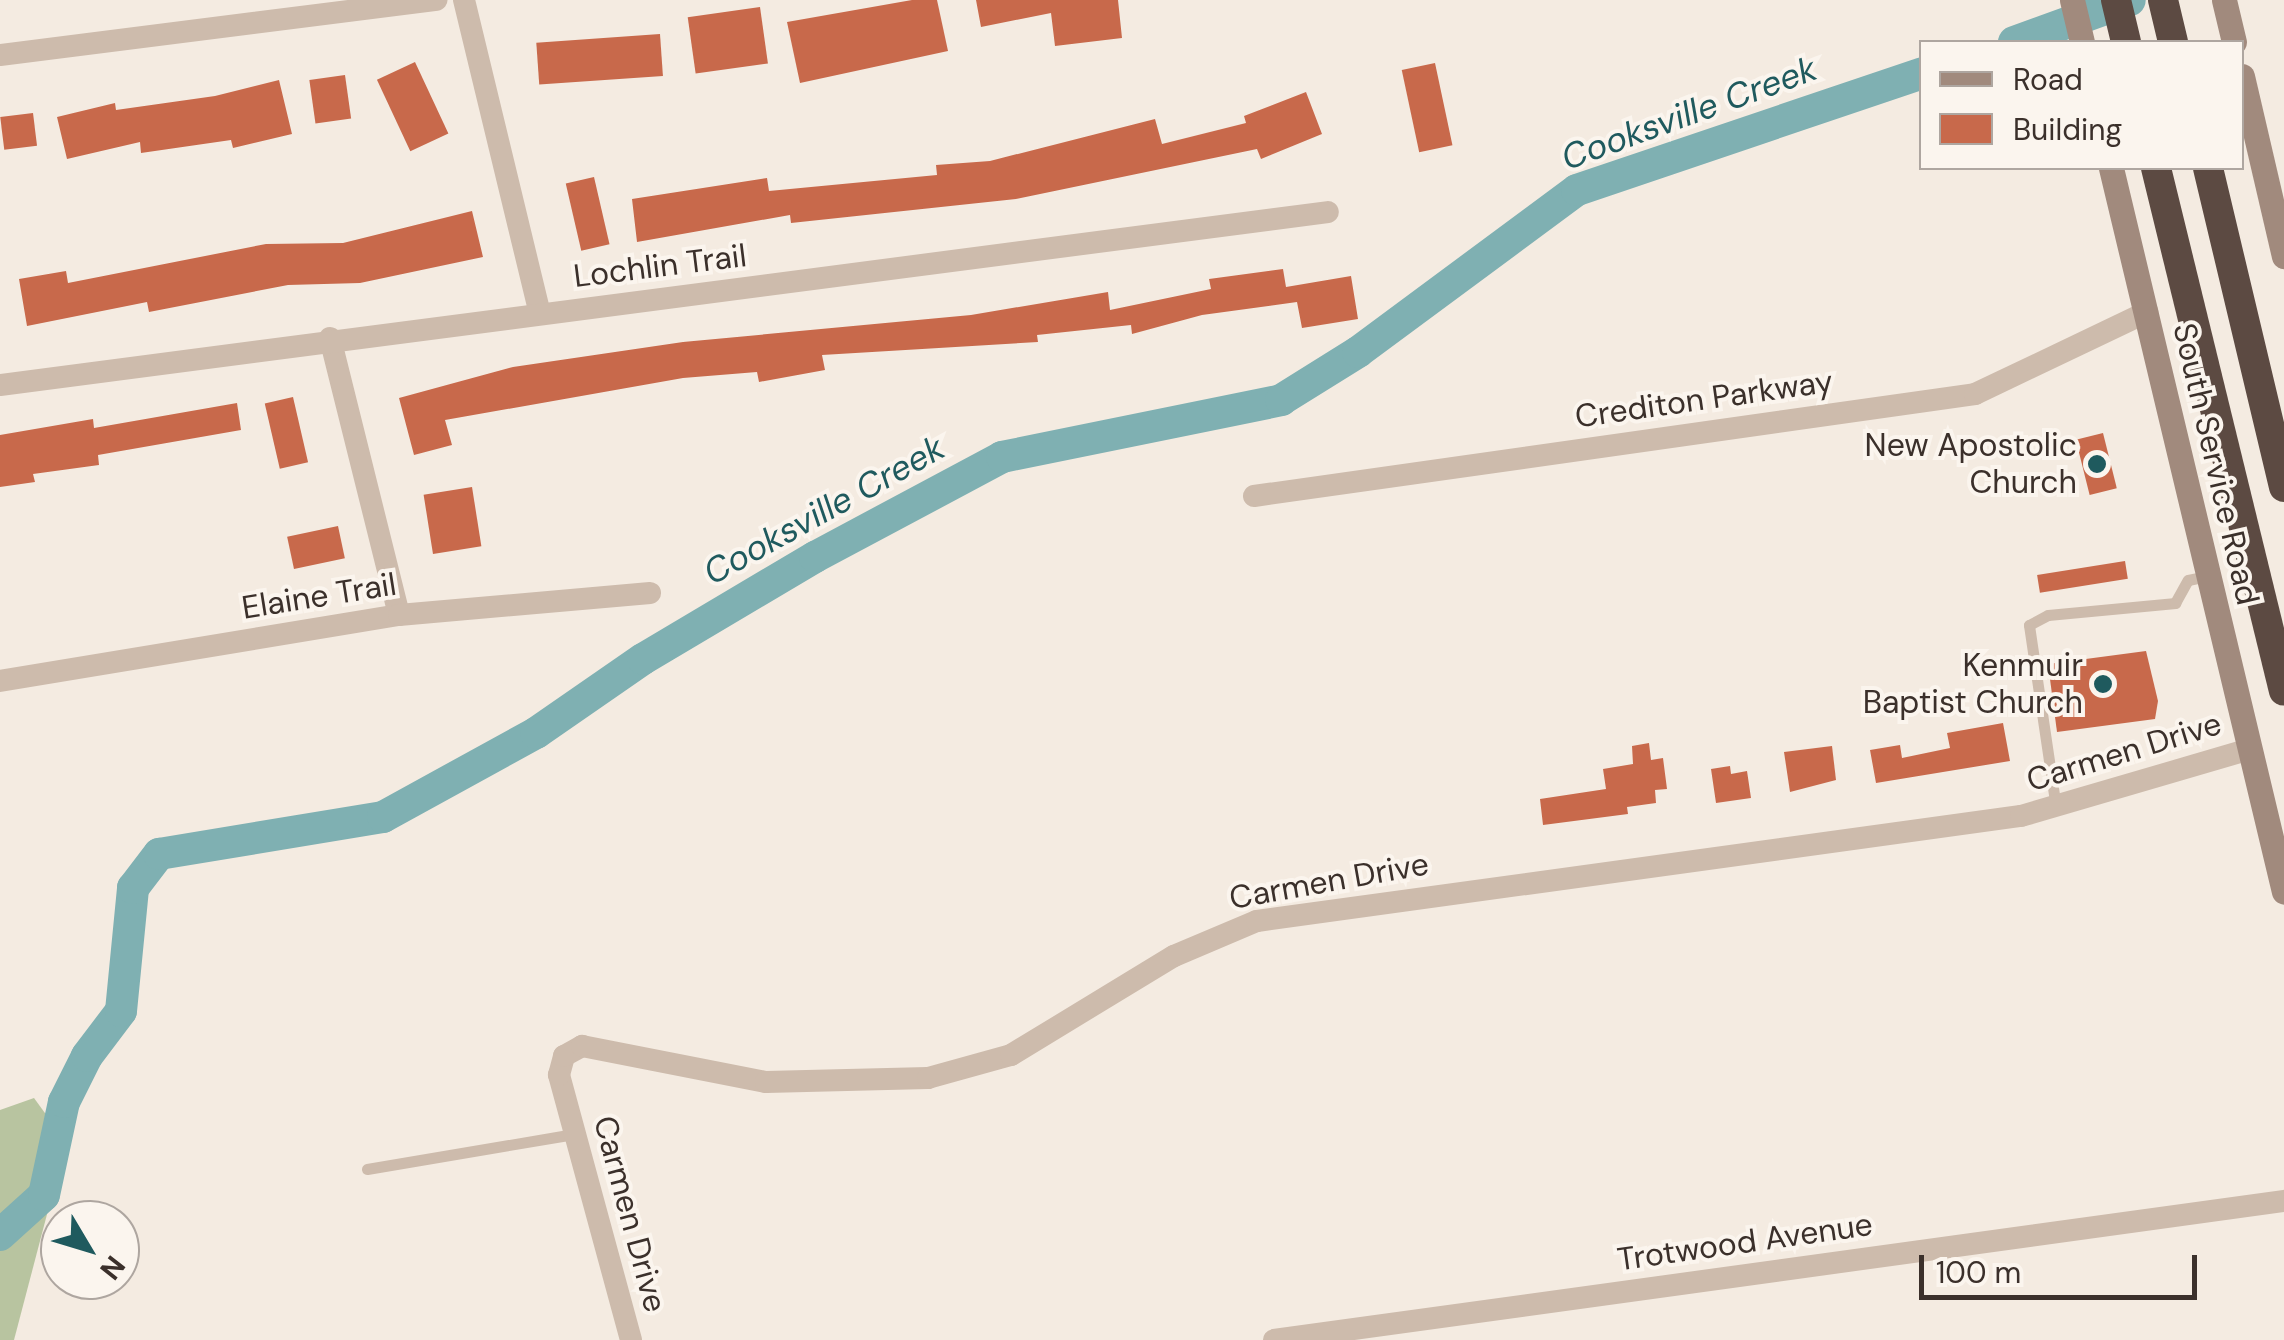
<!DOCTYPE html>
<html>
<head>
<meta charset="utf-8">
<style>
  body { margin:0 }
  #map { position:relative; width:2284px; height:1340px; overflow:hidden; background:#f4ebe1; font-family:"DM Sans",sans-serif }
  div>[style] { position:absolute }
  .green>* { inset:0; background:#b8c4a0 }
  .river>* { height:32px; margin:-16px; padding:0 16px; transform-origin:16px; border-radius:16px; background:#7fb0b2 }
  .building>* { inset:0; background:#c8694b; transform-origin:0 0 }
  .lane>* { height:11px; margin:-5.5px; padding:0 5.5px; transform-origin:5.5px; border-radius:5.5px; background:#cdbbac }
  .street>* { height:22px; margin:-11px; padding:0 11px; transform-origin:11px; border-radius:11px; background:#cdbbac }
  .secondary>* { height:25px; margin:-12.5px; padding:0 12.5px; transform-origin:12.5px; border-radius:12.5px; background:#a18a7d }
  .highway>* { height:30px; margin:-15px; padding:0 15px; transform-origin:15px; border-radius:15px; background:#5c4a42 }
  .dots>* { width:28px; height:28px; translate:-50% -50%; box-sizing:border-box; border:5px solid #fbf5ee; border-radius:50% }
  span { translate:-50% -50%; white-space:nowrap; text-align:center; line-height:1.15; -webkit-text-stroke:8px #fbf5ee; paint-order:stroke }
  .street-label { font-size:32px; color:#3b302b }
  .poi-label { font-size:32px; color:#3b302b }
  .right { translate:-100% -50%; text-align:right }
  .water-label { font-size:35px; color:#1f5a5e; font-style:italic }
  .legend { position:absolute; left:1919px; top:40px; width:325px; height:130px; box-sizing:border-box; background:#fbf5ee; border:2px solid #aea6a0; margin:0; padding:12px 18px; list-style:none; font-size:30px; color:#3b302b }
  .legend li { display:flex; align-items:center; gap:20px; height:50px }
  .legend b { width:50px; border:2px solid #aea6a0 }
  .north { position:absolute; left:40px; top:1200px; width:100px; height:100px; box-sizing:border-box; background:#fbf5ee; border:2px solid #aea6a0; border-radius:50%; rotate:128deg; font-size:28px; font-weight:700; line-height:40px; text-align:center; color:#3b302b }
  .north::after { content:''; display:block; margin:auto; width:35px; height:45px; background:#1f5a5e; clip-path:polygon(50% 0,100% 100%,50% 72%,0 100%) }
  .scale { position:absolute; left:1919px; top:1255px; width:278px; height:45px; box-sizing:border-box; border:5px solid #3b302b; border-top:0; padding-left:12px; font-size:30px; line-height:35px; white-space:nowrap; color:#3b302b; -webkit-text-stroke:8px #fbf5ee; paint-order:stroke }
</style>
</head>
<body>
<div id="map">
  <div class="green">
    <i style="clip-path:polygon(34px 1098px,66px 1142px,14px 1340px,0 1340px,0 1110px)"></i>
  </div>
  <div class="river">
    <i style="left:2014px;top:42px;width:123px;rotate:-19.9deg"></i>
    <i style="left:0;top:1235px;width:59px;rotate:-42.3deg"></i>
    <i style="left:44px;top:1195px;width:95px;rotate:-77.9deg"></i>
    <i style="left:64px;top:1102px;width:51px;rotate:-63.4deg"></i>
    <i style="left:87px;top:1056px;width:56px;rotate:-52.9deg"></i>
    <i style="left:121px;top:1011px;width:124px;rotate:-84.4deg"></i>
    <i style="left:133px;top:888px;width:43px;rotate:-52.6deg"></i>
    <i style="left:159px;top:854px;width:227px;rotate:-9.4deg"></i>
    <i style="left:383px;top:817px;width:175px;rotate:-28.8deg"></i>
    <i style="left:536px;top:733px;width:130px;rotate:-34.7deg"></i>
    <i style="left:643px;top:659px;width:200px;rotate:-30.7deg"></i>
    <i style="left:815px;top:557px;width:212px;rotate:-28.1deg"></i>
    <i style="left:1002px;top:457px;width:285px;rotate:-11.5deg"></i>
    <i style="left:1281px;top:400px;width:91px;rotate:-31.9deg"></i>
    <i style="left:1358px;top:352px;width:272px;rotate:-36.5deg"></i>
    <i style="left:1577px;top:190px;width:364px;rotate:-18.7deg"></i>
  </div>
  <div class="building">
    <i style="clip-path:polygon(912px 0,937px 0,948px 51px,800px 83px,787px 22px)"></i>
    <i style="clip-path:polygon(976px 0,1118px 0,1122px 38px,1055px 46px,1051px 13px,981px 27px)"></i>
    <i style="left:760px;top:7px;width:57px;height:73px;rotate:82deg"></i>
    <i style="left:660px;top:34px;width:42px;height:124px;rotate:86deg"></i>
    <i style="left:415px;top:62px;width:79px;height:42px;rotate:65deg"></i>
    <i style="left:1435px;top:63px;width:84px;height:34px;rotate:78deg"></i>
    <i style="left:345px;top:75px;width:44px;height:36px;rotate:82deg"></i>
    <i style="clip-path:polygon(279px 80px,292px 134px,233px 148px,231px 140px,141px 153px,140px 142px,67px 159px,57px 117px,115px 103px,116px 110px,215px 96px)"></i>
    <i style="clip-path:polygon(1306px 92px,1322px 134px,1261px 159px,1257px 149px,1016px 199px,791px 223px,790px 215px,637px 242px,632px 199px,767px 178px,769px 191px,937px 175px,936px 165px,990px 161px,1155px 119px,1162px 144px,1246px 123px,1244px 116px)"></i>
    <i style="left:33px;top:113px;width:33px;height:33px;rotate:83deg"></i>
    <i style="left:594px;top:177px;width:69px;height:29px;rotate:77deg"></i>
    <i style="clip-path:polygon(472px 211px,483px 257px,360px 283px,288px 285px,149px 312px,147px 302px,27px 326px,19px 279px,66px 271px,68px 283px,266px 244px,343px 243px)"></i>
    <i style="clip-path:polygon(1283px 269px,1286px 287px,1351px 276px,1358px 319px,1302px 328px,1297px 302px,1202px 315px,1132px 334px,1131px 325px,1037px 335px,1038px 342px,822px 355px,825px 370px,759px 382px,757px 372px,683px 378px,445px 420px,452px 445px,414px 455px,399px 398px,513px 367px,683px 342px,971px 315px,1108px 292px,1110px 310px,1211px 289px,1209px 279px)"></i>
    <i style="left:293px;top:397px;width:67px;height:29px;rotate:77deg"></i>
    <i style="clip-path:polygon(237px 403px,241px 430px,98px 455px,99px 465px,33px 474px,35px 482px,0 487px,0 435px,93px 419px,94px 428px)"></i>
    <i style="left:2103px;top:433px;width:57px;height:28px;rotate:76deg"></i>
    <i style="left:472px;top:487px;width:60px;height:49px;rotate:81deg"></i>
    <i style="left:338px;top:526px;width:33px;height:52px;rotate:78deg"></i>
    <i style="left:2125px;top:561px;width:18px;height:89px;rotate:81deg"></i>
    <i style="clip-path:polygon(2146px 651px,2158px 701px,2155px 719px,2057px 732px,2048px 664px)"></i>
    <i style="clip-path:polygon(2003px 723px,2010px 761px,1876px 783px,1870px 750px,1900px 745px,1902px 758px,1950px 748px,1947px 733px)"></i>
    <i style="clip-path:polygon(1649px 743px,1651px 760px,1663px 758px,1667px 789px,1655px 790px,1656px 803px,1627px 807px,1628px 814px,1543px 825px,1540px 799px,1606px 789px,1603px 769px,1633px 764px,1632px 746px)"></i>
    <i style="clip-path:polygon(1832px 746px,1836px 780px,1790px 792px,1784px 752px)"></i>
    <i style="clip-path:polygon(1730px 766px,1731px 774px,1747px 771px,1751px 798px,1716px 803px,1711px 769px)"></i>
  </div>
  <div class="lane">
    <i style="left:2056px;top:808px;width:185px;rotate:-98.4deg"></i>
    <i style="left:2029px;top:625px;width:21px;rotate:-28deg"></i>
    <i style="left:2048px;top:615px;width:128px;rotate:-5.4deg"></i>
    <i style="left:2175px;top:603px;width:26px;rotate:-61deg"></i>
    <i style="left:2188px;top:580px;width:19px;rotate:-12deg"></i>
    <i style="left:367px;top:1169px;width:210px;rotate:-9.6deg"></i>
  </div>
  <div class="street">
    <i style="left:464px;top:0;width:323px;rotate:76.4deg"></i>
    <i style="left:0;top:55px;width:440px;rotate:-7.2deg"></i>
    <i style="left:330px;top:338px;width:285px;rotate:76deg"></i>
    <i style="left:0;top:385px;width:1339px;rotate:-7.42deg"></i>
    <i style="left:1254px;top:496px;width:728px;rotate:-8.05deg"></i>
    <i style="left:1975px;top:394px;width:191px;rotate:-25.5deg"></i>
    <i style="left:0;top:681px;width:404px;rotate:-9.4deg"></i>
    <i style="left:399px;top:615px;width:252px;rotate:-5deg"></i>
    <i style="left:631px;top:1340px;width:275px;rotate:-105.2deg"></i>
    <i style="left:559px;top:1075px;width:20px;rotate:-75deg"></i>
    <i style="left:564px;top:1056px;width:21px;rotate:-29deg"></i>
    <i style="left:582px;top:1046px;width:187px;rotate:11.1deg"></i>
    <i style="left:766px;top:1082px;width:162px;rotate:-1.4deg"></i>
    <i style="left:928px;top:1078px;width:86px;rotate:-15.5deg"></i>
    <i style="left:1011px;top:1055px;width:191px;rotate:-31.3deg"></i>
    <i style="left:1174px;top:956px;width:90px;rotate:-22.9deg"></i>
    <i style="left:1257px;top:921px;width:771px;rotate:-7.83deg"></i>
    <i style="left:2021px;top:816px;width:239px;rotate:-16.3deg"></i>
    <i style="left:1274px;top:1340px;width:1020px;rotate:-7.84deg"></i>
  </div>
  <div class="secondary">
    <i style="left:2072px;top:0;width:43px;rotate:76.6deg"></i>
    <i style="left:2224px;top:0;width:43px;rotate:76.6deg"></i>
    <i style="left:2242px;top:76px;width:185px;rotate:76.9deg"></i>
    <i style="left:2111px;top:168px;width:744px;rotate:76.56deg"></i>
  </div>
  <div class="highway">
    <i style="left:2116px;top:0;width:43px;rotate:76.6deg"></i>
    <i style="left:2163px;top:0;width:43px;rotate:76.6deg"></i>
    <i style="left:2156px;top:168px;width:538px;rotate:76.25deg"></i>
    <i style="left:2208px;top:168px;width:328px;rotate:76.6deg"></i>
  </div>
  <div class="dots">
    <i style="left:2097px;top:464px;background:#1f5a5e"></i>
    <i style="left:2103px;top:684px;background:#1f5a5e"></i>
  </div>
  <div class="street-label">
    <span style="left:660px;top:266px;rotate:-7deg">Lochlin Trail</span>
    <span style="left:1704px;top:399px;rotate:-8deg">Crediton Parkway</span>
    <span style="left:2216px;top:464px;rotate:77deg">South Service Road</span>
    <span style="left:319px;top:596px;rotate:-9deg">Elaine Trail</span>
    <span style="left:2124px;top:752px;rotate:-17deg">Carmen Drive</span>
    <span style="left:1329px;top:881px;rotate:-10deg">Carmen Drive</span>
    <span style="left:630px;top:1214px;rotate:75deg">Carmen Drive</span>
    <span style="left:1745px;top:1242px;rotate:-8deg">Trotwood Avenue</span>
  </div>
  <div class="poi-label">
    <span class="right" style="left:2077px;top:464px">New Apostolic<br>Church</span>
    <span class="right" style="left:2083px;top:684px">Kenmuir<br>Baptist Church</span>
  </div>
  <div class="water-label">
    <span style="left:1689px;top:113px;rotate:-20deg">Cooksville Creek</span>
    <span style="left:824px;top:510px;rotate:-29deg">Cooksville Creek</span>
  </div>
  <ul class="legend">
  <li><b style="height:12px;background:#a18a7d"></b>Road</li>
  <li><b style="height:28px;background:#c8694b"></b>Building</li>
  </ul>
  <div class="north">N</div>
  <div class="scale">100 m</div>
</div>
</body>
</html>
